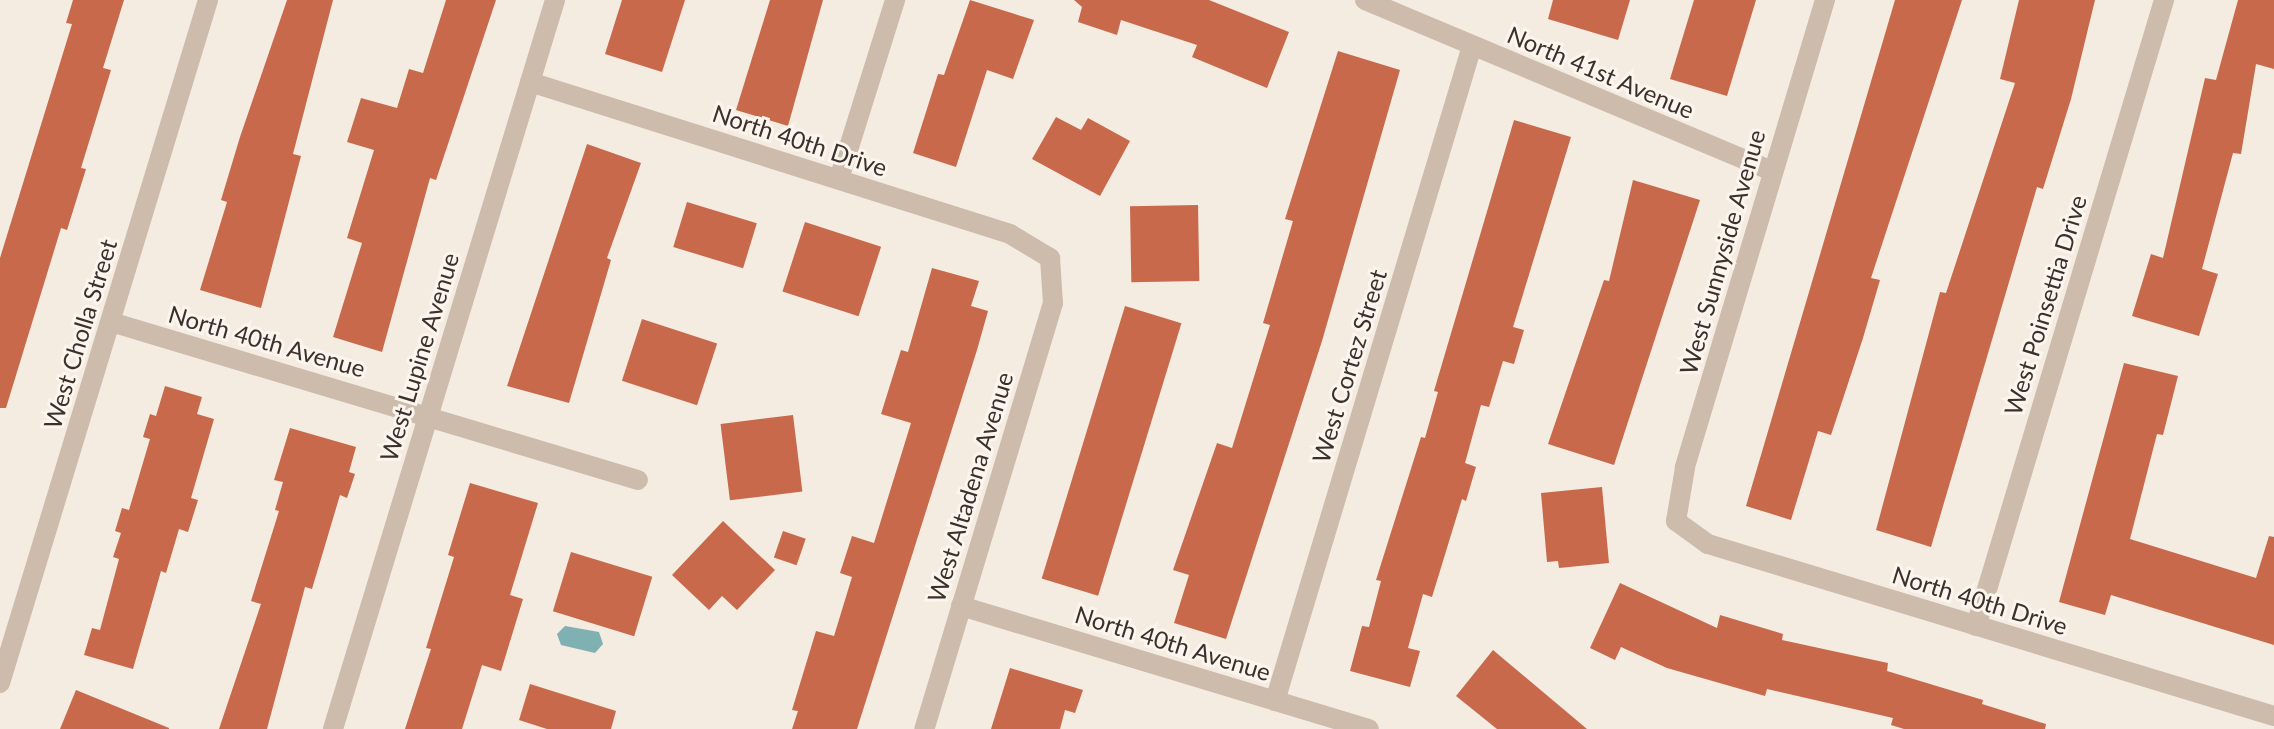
<!DOCTYPE html>
<html>
<head>
<meta charset="utf-8">
<style>
  body { margin:0 }
  #map { position:relative; width:2274px; height:729px; overflow:hidden; background:#f4ebe1; font-family:Lato,sans-serif }
  div>[style] { position:absolute }
  .water>* { inset:0; background:#7fb0b2 }
  .building>* { inset:0; background:#c8694b; transform-origin:0 0 }
  .minor>* { height:20px; margin:-10px; padding:0 10px; transform-origin:10px; border-radius:10px; background:#cdbbac }
  span { translate:-50% -50%; white-space:nowrap; text-align:center; line-height:1.15; -webkit-text-stroke:6px #fbf5ee; paint-order:stroke }
  .street-label { font-size:24px; color:#3b302b }
</style>
</head>
<body>
<div id="map">
  <div class="water">
    <i style="clip-path:polygon(565px 626px,599px 632px,603px 644px,595px 653px,561px 645px,557px 634px)"></i>
  </div>
  <div class="building">
    <i style="clip-path:polygon(73px 0,124px 0,103px 68px,111px 70px,81px 168px,86px 169px,67px 230px,61px 228px,6px 408px,0 408px,0 258px,72px 24px,66px 23px)"></i>
    <i style="clip-path:polygon(287px 0,333px 0,293px 154px,301px 156px,261px 308px,200px 290px,227px 202px,221px 200px,240px 137px)"></i>
    <i style="clip-path:polygon(446px 0,496px 0,436px 180px,430px 178px,382px 352px,333px 337px,362px 243px,347px 238px,374px 150px,347px 142px,361px 98px,397px 108px,409px 69px,423px 73px)"></i>
    <i style="clip-path:polygon(622px 0,685px 0,662px 72px,605px 54px)"></i>
    <i style="clip-path:polygon(770px 0,823px 0,788px 126px,736px 110px)"></i>
    <i style="clip-path:polygon(970px 0,1034px 20px,1013px 79px,987px 70px,956px 167px,913px 153px,938px 74px,944px 75px)"></i>
    <i style="clip-path:polygon(1074px 0,1209px 0,1289px 32px,1267px 88px,1192px 57px,1197px 45px,1121px 20px,1117px 35px,1078px 22px,1082px 7px)"></i>
    <i style="clip-path:polygon(1553px 0,1630px 0,1618px 40px,1548px 19px)"></i>
    <i style="clip-path:polygon(1694px 0,1756px 0,1727px 96px,1670px 79px)"></i>
    <i style="clip-path:polygon(1895px 0,1962px 0,1871px 278px,1880px 280px,1863px 338px,1831px 435px,1818px 431px,1791px 520px,1746px 506px)"></i>
    <i style="clip-path:polygon(2019px 0,2095px 0,2071px 99px,2043px 189px,2037px 187px,1931px 547px,1876px 530px,1940px 292px,1946px 293px,2015px 83px,2000px 79px)"></i>
    <i style="clip-path:polygon(2238px 0,2274px 0,2274px 69px,2256px 64px,2241px 154px,2233px 153px,2202px 269px,2218px 274px,2199px 336px,2132px 316px,2151px 254px,2163px 258px,2205px 78px,2216px 80px)"></i>
    <i style="clip-path:polygon(1338px 51px,1400px 70px,1322px 341px,1226px 639px,1174px 623px,1189px 575px,1173px 570px,1217px 443px,1232px 448px,1270px 325px,1263px 323px,1293px 221px,1285px 219px)"></i>
    <i style="clip-path:polygon(1056px 117px,1081px 130px,1088px 118px,1130px 141px,1100px 196px,1032px 159px)"></i>
    <i style="clip-path:polygon(1514px 120px,1571px 137px,1513px 327px,1524px 330px,1514px 364px,1503px 361px,1489px 407px,1481px 405px,1465px 463px,1476px 467px,1466px 501px,1462px 499px,1432px 597px,1423px 594px,1408px 648px,1420px 651px,1410px 687px,1350px 671px,1362px 626px,1369px 627px,1381px 581px,1376px 580px,1421px 437px,1425px 438px,1438px 392px,1434px 391px)"></i>
    <i style="clip-path:polygon(587px 144px,641px 163px,607px 258px,611px 260px,569px 403px,507px 386px)"></i>
    <i style="clip-path:polygon(1633px 180px,1700px 200px,1614px 465px,1548px 444px,1604px 280px,1609px 281px)"></i>
    <i style="left:687px;top:202px;width:73px;height:47px;rotate:17deg"></i>
    <i style="left:1198px;top:205px;width:76px;height:68px;rotate:89deg"></i>
    <i style="left:805px;top:222px;width:80px;height:73px;rotate:18deg"></i>
    <i style="clip-path:polygon(932px 268px,979px 281px,971px 306px,988px 311px,977px 350px,857px 729px,792px 729px,798px 711px,792px 710px,816px 631px,834px 636px,852px 577px,840px 573px,852px 536px,874px 543px,911px 423px,881px 414px,901px 350px,908px 352px)"></i>
    <i style="left:1125px;top:306px;width:59px;height:285px;rotate:17deg"></i>
    <i style="left:642px;top:319px;width:79px;height:65px;rotate:18deg"></i>
    <i style="clip-path:polygon(2124px 363px,2178px 376px,2163px 435px,2157px 434px,2130px 539px,2256px 578px,2269px 536px,2274px 537px,2274px 645px,2111px 595px,2105px 615px,2059px 602px)"></i>
    <i style="clip-path:polygon(165px 386px,202px 397px,197px 414px,214px 419px,191px 498px,198px 500px,188px 532px,179px 529px,166px 573px,161px 571px,133px 669px,84px 655px,92px 628px,100px 630px,119px 559px,113px 557px,121px 533px,115px 531px,122px 508px,129px 510px,150px 439px,143px 437px,150px 414px,156px 416px)"></i>
    <i style="left:793px;top:415px;width:77px;height:73px;rotate:83deg"></i>
    <i style="clip-path:polygon(290px 428px,356px 447px,349px 472px,355px 474px,347px 498px,340px 495px,312px 589px,305px 587px,267px 729px,219px 729px,261px 604px,251px 601px,279px 511px,275px 510px,283px 482px,274px 480px)"></i>
    <i style="clip-path:polygon(470px 483px,538px 503px,510px 595px,523px 599px,501px 671px,482px 665px,462px 729px,405px 729px,431px 649px,426px 648px,454px 557px,448px 555px)"></i>
    <i style="clip-path:polygon(1602px 487px,1609px 563px,1559px 568px,1558px 561px,1547px 562px,1541px 493px)"></i>
    <i style="clip-path:polygon(723px 521px,775px 570px,737px 610px,722px 596px,709px 610px,672px 575px)"></i>
    <i style="left:783px;top:531px;width:24px;height:28px;rotate:19deg"></i>
    <i style="left:571px;top:552px;width:85px;height:62px;rotate:17deg"></i>
    <i style="clip-path:polygon(1620px 583px,1717px 628px,1720px 615px,1783px 634px,1782px 640px,1888px 663px,1887px 671px,1983px 700px,1982px 704px,2046px 724px,2045px 729px,1904px 729px,1891px 725px,1893px 718px,1767px 689px,1765px 696px,1667px 668px,1621px 647px,1615px 660px,1590px 648px)"></i>
    <i style="clip-path:polygon(1493px 650px,1587px 729px,1497px 729px,1456px 696px)"></i>
    <i style="clip-path:polygon(1010px 668px,1083px 690px,1075px 713px,1065px 710px,1060px 729px,991px 729px)"></i>
    <i style="clip-path:polygon(530px 684px,616px 711px,611px 729px,547px 729px,519px 720px)"></i>
    <i style="clip-path:polygon(76px 690px,169px 728px,169px 729px,60px 729px)"></i>
  </div>
  <div class="minor">
    <i style="left:1365px;top:0;width:441px;rotate:22.8deg"></i>
    <i style="left:1825px;top:0;width:488px;rotate:106.7deg"></i>
    <i style="left:1685px;top:468px;width:54px;rotate:99.6deg"></i>
    <i style="left:1676px;top:521px;width:39px;rotate:36deg"></i>
    <i style="left:1708px;top:544px;width:592px;rotate:16.9deg"></i>
    <i style="left:530px;top:82px;width:503px;rotate:17.57deg"></i>
    <i style="left:1010px;top:234px;width:47px;rotate:31deg"></i>
    <i style="left:1050px;top:258px;width:45px;rotate:86.2deg"></i>
    <i style="left:1053px;top:303px;width:445px;rotate:106.8deg"></i>
    <i style="left:839px;top:179px;width:188px;rotate:-72.6deg"></i>
    <i style="left:111px;top:322px;width:550px;rotate:16.69deg"></i>
    <i style="left:961px;top:606px;width:426px;rotate:16.8deg"></i>
    <i style="left:1976px;top:626px;width:654px;rotate:-73.28deg"></i>
    <i style="left:0;top:683px;width:714px;rotate:-73.06deg"></i>
    <i style="left:1275px;top:701px;width:684px;rotate:-73.26deg"></i>
    <i style="left:333px;top:729px;width:762px;rotate:-73.06deg"></i>
  </div>
  <div class="street-label">
    <span style="left:1601px;top:72px;rotate:23deg">North 41st Avenue</span>
    <span style="left:800px;top:140px;rotate:18deg">North 40th Drive</span>
    <span style="left:1722px;top:252px;rotate:-74deg">West Sunnyside Avenue</span>
    <span style="left:2045px;top:305px;rotate:-73deg">West Poinsettia Drive</span>
    <span style="left:80px;top:334px;rotate:-73deg">West Cholla Street</span>
    <span style="left:267px;top:341px;rotate:16deg">North 40th Avenue</span>
    <span style="left:419px;top:357px;rotate:-73deg">West Lupine Avenue</span>
    <span style="left:1349px;top:366px;rotate:-73deg">West Cortez Street</span>
    <span style="left:970px;top:487px;rotate:-73deg">West Altadena Avenue</span>
    <span style="left:1980px;top:600px;rotate:17deg">North 40th Drive</span>
    <span style="left:1173px;top:643px;rotate:17deg">North 40th Avenue</span>
  </div>
</div>
</body>
</html>
